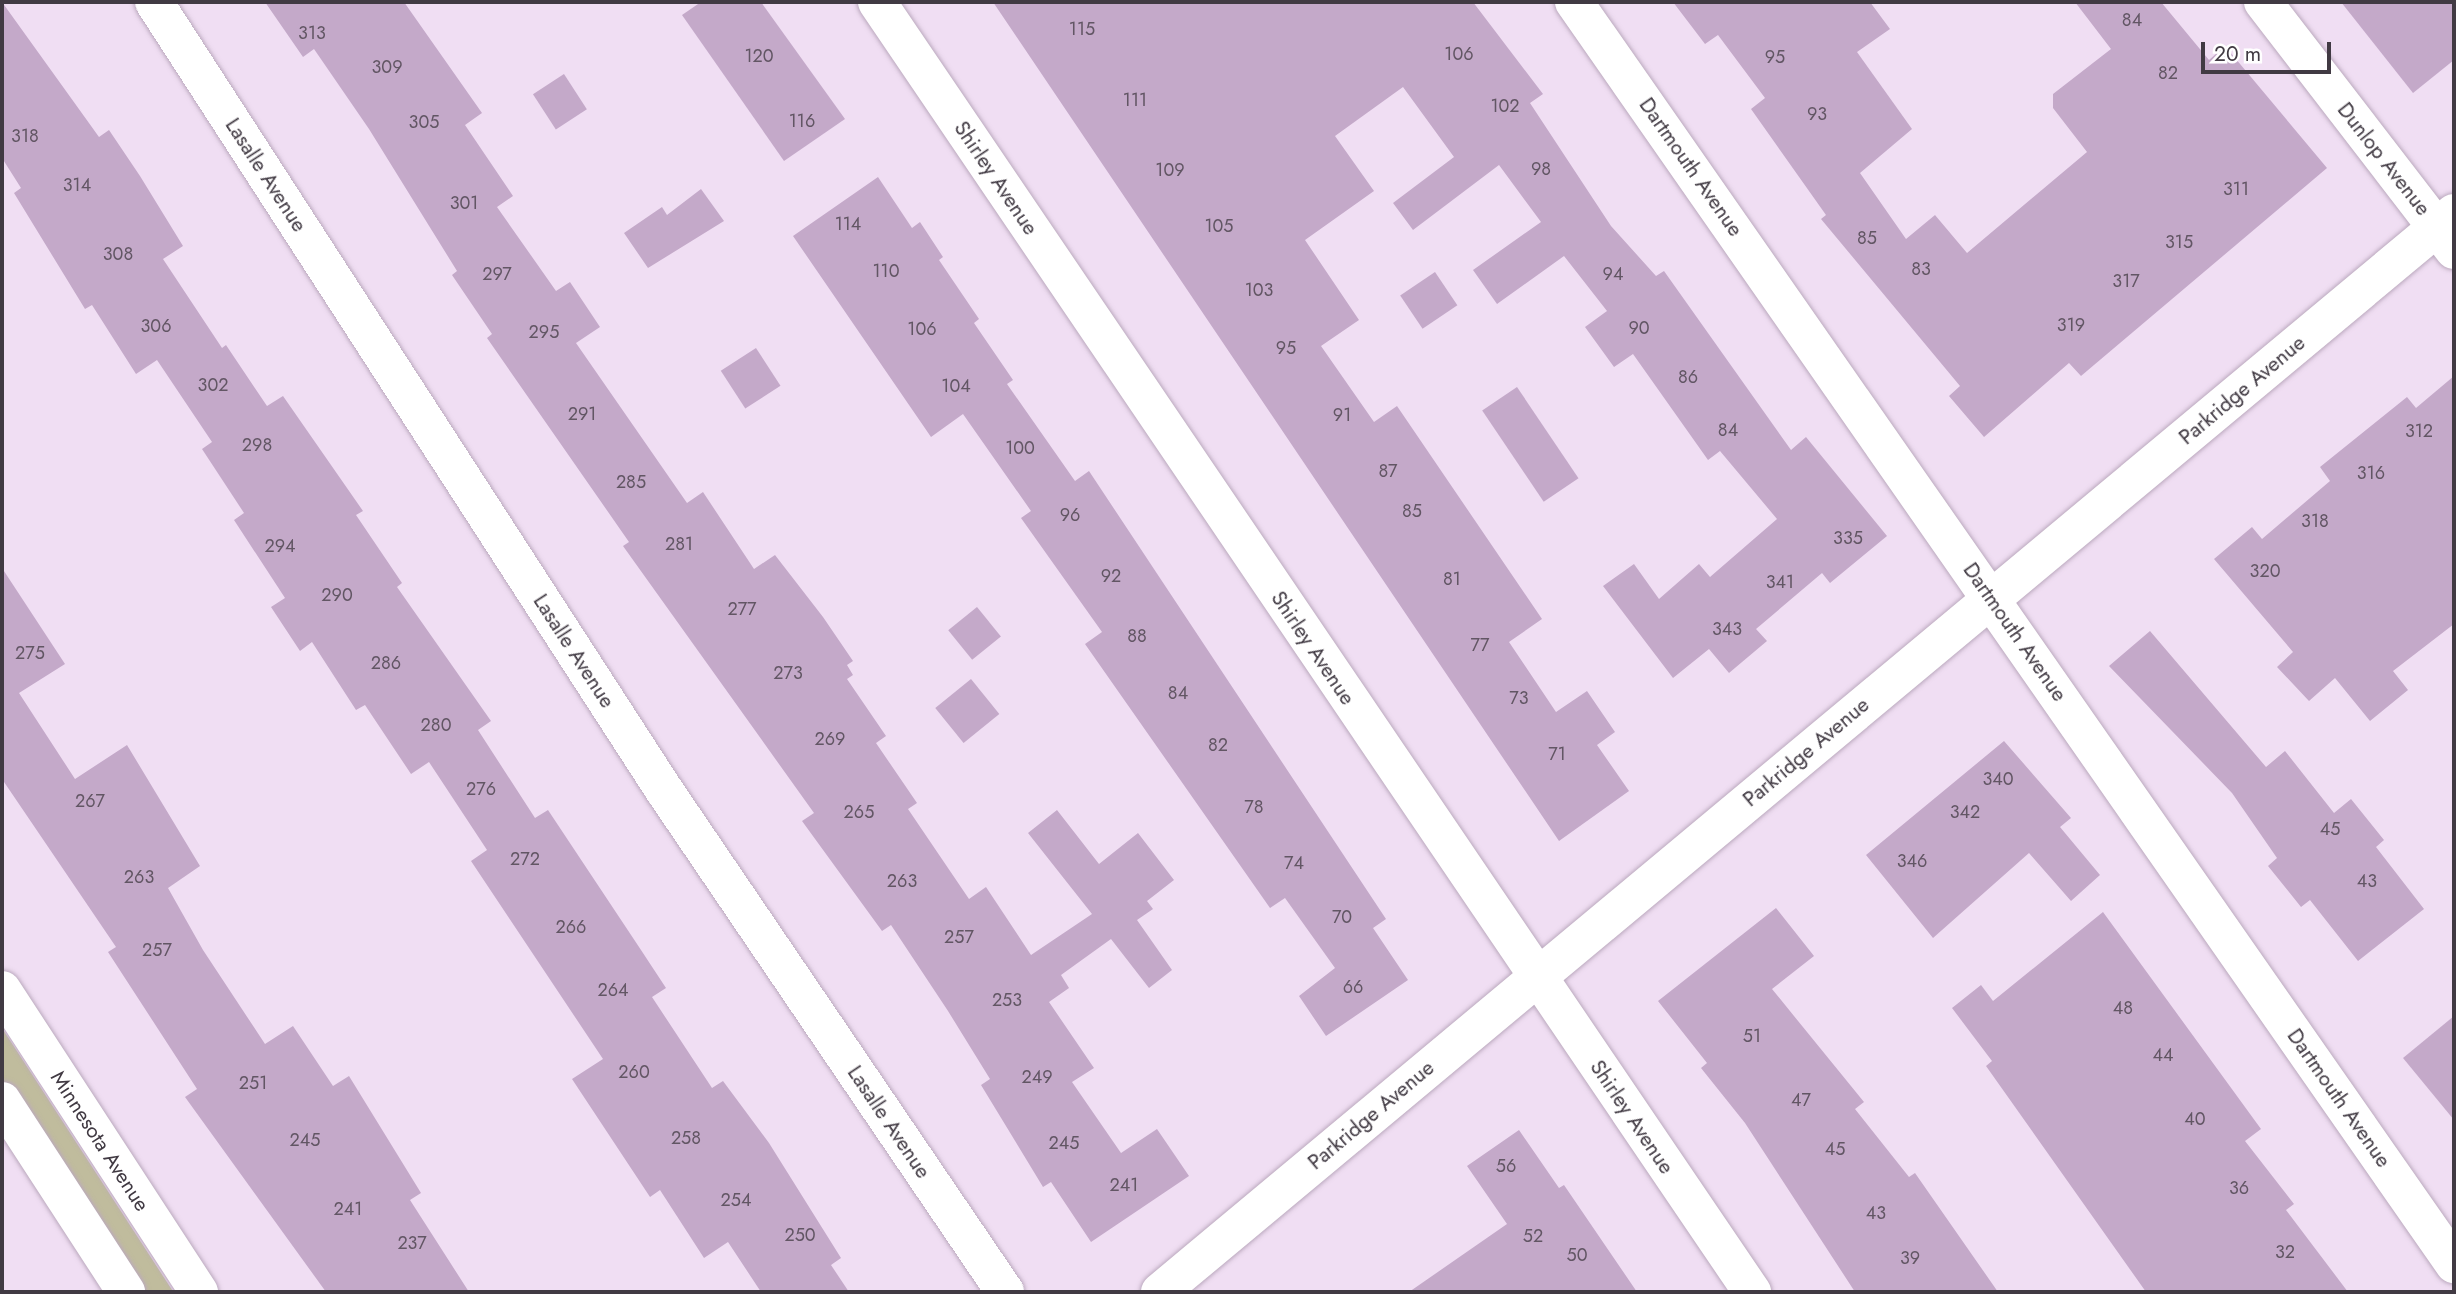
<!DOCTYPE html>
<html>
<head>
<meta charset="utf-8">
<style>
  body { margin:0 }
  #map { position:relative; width:2456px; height:1294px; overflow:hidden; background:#f0def3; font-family:Jost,sans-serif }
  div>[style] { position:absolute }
  .green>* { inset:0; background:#c0bc9d; transform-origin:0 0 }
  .building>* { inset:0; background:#c4a9c9; transform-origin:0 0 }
  .roads { filter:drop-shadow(0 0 2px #bba9be) drop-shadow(0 0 2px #bba9be) }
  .minor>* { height:38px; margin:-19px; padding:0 19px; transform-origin:19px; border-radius:19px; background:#fff }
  span { translate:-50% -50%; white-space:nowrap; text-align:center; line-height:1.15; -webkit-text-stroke:5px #fff; paint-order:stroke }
  .number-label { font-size:18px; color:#625664 }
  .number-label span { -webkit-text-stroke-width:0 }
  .street-label { font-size:21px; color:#413a43 }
  .frame { position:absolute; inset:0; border:4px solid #413a43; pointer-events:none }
  .scale { position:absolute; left:2201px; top:42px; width:130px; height:32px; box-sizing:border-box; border:4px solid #413a43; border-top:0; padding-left:9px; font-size:21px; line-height:24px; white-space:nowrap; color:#413a43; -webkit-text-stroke:5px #fff; paint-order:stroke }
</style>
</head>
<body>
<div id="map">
  <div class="green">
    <i style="left:2px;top:1028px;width:316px;height:34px;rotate:57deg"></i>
  </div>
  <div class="building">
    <i style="clip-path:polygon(2px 2px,99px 137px,109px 130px,140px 176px,183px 246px,163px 259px,222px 348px,226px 345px,267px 406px,283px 396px,363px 511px,356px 515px,402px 583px,397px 587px,491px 721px,478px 730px,535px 818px,548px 810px,641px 950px,666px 988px,652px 997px,712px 1088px,723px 1081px,769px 1143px,841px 1258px,831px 1265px,849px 1292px,761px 1292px,728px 1242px,704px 1258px,660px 1190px,650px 1197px,572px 1079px,603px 1059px,471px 861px,487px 850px,429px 762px,411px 774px,365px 705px,356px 710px,312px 642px,300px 651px,271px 607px,285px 598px,234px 520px,244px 513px,202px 449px,212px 442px,157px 360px,136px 374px,92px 305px,85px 309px,14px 193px,21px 188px,2px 158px)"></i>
    <i style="clip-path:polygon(265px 2px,404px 2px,482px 113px,465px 125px,513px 196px,497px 207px,556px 291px,570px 282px,600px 327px,576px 343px,687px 503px,703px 492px,754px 569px,775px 555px,823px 617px,853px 661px,847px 665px,853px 675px,847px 679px,886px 736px,876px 743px,917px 803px,908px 809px,969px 899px,986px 887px,1031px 955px,1092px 914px,1028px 833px,1057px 810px,1099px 864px,1138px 833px,1174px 880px,1147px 901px,1153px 909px,1137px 920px,1172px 970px,1149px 988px,1111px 939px,1061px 975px,1069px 988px,1049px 1002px,1094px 1068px,1072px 1082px,1121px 1153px,1157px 1129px,1189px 1176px,1091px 1242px,1051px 1182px,1043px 1187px,981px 1085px,990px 1079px,948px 1011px,891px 925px,882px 931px,802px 821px,814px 813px,623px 546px,629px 542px,487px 338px,492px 334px,452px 275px,457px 271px,369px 129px,314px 49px,303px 57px)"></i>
    <i style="clip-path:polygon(701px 2px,761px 2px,845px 119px,784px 161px,682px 15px)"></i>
    <i style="clip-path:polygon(993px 2px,1473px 2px,1543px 94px,1530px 103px,1611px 226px,1656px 276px,1664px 271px,1791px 450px,1806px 437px,1887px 536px,1830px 583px,1822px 573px,1756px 629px,1767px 641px,1729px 673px,1709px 649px,1673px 678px,1603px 586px,1634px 564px,1659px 599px,1699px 564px,1710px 577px,1777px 519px,1720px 451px,1708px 460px,1633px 354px,1614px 367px,1585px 327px,1607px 311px,1564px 256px,1497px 304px,1473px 270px,1541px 222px,1499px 165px,1413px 230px,1393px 203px,1454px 157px,1403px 87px,1335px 136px,1374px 191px,1305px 240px,1359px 320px,1321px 346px,1374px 422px,1397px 406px,1542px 619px,1509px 642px,1556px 712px,1587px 691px,1615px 732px,1597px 745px,1629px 791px,1559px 841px)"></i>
    <i style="clip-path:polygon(1673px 2px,1870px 2px,1890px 29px,1857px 52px,1912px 129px,1860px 173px,1906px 239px,1935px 215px,1967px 253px,2087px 152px,2053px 108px,2053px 94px,2111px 49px,2075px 2px,2161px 2px,2209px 60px,2225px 46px,2327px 168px,2081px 376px,2069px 363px,1984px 437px,1949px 396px,1960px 386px,1821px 219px,1826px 215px,1751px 109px,1765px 98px,1718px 35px,1705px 44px)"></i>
    <i style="clip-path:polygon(2341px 2px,2454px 2px,2454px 60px,2413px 93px)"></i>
    <i style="left:564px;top:74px;width:42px;height:37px;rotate:57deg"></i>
    <i style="clip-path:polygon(878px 177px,912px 228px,920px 222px,943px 257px,939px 260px,979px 319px,974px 323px,1013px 380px,1007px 384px,1075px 481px,1089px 471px,1386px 919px,1373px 928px,1408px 980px,1326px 1036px,1299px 996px,1335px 968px,1285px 898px,1270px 908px,1085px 644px,1102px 632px,1021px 518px,1031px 511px,963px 414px,931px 437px,793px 236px)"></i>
    <i style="clip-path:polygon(701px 189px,724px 221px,648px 268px,624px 233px,662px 207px,667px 215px)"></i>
    <i style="left:1435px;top:272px;width:40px;height:42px;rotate:56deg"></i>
    <i style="left:756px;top:348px;width:45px;height:42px;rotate:57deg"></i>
    <i style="clip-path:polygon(2454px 376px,2454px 624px,2393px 671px,2408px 690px,2370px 721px,2335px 678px,2309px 701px,2277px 667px,2293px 652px,2214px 559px,2252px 527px,2262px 539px,2330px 481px,2320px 467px,2407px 397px,2416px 408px)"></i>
    <i style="left:1517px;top:387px;width:110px;height:42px;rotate:56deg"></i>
    <i style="clip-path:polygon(2px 568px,65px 664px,19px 693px,75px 779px,127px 745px,200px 866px,168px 888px,203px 950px,265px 1044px,293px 1026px,333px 1086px,349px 1076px,421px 1193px,410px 1200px,469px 1292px,326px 1292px,185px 1097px,197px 1089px,108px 952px,116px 947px,2px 779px)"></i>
    <i style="left:977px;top:607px;width:38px;height:37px;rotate:51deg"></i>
    <i style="clip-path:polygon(2150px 631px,2266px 767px,2285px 751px,2334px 813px,2351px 799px,2384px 840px,2376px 847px,2424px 909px,2358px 961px,2310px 900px,2301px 907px,2268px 866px,2277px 858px,2232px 793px,2109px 666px)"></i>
    <i style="left:971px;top:679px;width:45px;height:46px;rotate:51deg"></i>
    <i style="clip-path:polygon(2004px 741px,2071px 818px,2060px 827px,2100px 875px,2071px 901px,2029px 853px,1933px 938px,1866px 855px)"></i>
    <i style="clip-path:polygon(1776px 908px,1814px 956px,1772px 989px,1864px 1102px,1855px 1109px,1909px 1177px,1915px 1173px,1998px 1292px,1855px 1292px,1745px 1123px,1701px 1068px,1707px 1063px,1658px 1001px)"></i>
    <i style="clip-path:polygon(2103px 912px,2261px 1129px,2245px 1141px,2294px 1204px,2286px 1210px,2348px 1292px,2146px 1292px,1986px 1066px,1992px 1061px,1952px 1008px,1981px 985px,1993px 1001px)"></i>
    <i style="clip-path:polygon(2454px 1016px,2454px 1120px,2403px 1058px)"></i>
    <i style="clip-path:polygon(1519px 1130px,1559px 1188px,1564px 1185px,1637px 1292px,1409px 1292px,1507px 1224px,1467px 1166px)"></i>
  </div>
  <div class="roads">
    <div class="minor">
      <i style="left:154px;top:2px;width:939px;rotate:57.09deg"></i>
      <i style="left:664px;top:790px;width:607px;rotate:55.81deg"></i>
      <i style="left:877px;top:2px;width:1559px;rotate:55.85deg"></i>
      <i style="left:1574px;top:2px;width:1539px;rotate:55.11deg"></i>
      <i style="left:2263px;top:2px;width:313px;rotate:52.4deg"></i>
      <i style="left:2px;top:990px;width:361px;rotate:56.9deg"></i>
      <i style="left:2px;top:1101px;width:228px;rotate:57deg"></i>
      <i style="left:1160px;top:1292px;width:1685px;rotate:-39.82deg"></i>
    </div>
  </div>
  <div class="number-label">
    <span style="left:2132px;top:20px">84</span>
    <span style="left:1082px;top:29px">115</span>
    <span style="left:312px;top:33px">313</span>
    <span style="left:1459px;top:54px">106</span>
    <span style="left:759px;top:56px">120</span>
    <span style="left:1775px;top:57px">95</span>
    <span style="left:387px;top:67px">309</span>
    <span style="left:2168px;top:73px">82</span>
    <span style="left:1135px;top:100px">111</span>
    <span style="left:1505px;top:106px">102</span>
    <span style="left:1817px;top:114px">93</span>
    <span style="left:802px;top:121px">116</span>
    <span style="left:424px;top:122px">305</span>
    <span style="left:25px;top:136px">318</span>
    <span style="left:1541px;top:169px">98</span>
    <span style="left:1170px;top:170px">109</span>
    <span style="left:77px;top:185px">314</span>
    <span style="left:2236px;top:189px">311</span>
    <span style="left:464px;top:203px">301</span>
    <span style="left:848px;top:224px">114</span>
    <span style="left:1219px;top:226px">105</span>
    <span style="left:1867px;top:238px">85</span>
    <span style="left:2179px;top:242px">315</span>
    <span style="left:118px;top:254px">308</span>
    <span style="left:1921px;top:269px">83</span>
    <span style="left:886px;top:271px">110</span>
    <span style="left:497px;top:274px">297</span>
    <span style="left:1613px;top:274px">94</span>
    <span style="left:2126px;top:281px">317</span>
    <span style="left:1259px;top:290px">103</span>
    <span style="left:2071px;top:325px">319</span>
    <span style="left:156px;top:326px">306</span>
    <span style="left:1639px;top:328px">90</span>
    <span style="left:922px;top:329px">106</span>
    <span style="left:544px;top:332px">295</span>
    <span style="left:1286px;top:348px">95</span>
    <span style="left:1688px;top:377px">86</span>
    <span style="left:213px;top:385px">302</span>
    <span style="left:956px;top:386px">104</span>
    <span style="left:582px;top:414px">291</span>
    <span style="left:1342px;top:415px">91</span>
    <span style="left:1728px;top:430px">84</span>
    <span style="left:2419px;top:431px">312</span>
    <span style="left:257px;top:445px">298</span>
    <span style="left:1020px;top:448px">100</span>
    <span style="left:1388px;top:471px">87</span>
    <span style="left:2371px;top:473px">316</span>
    <span style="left:631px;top:482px">285</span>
    <span style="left:1412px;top:511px">85</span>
    <span style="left:1070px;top:515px">96</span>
    <span style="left:2315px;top:521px">318</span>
    <span style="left:1848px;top:538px">335</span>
    <span style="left:679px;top:544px">281</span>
    <span style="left:280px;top:546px">294</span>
    <span style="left:2265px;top:571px">320</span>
    <span style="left:1111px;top:576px">92</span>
    <span style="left:1452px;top:579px">81</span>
    <span style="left:1780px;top:582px">341</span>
    <span style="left:337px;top:595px">290</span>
    <span style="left:742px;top:609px">277</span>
    <span style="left:1727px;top:629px">343</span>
    <span style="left:1137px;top:636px">88</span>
    <span style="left:1480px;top:645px">77</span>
    <span style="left:30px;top:653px">275</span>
    <span style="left:386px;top:663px">286</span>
    <span style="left:788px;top:673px">273</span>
    <span style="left:1178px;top:693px">84</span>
    <span style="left:1519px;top:698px">73</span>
    <span style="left:436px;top:725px">280</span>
    <span style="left:830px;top:739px">269</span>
    <span style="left:1218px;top:745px">82</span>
    <span style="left:1557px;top:754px">71</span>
    <span style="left:1998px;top:779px">340</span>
    <span style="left:481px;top:789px">276</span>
    <span style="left:90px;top:801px">267</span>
    <span style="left:1254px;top:807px">78</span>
    <span style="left:859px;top:812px">265</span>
    <span style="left:1965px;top:812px">342</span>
    <span style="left:2330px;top:829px">45</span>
    <span style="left:525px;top:859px">272</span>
    <span style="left:1912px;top:861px">346</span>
    <span style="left:1294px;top:863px">74</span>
    <span style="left:139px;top:877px">263</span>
    <span style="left:902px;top:881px">263</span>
    <span style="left:2367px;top:881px">43</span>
    <span style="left:1342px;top:917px">70</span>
    <span style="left:571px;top:927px">266</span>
    <span style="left:959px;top:937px">257</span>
    <span style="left:157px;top:950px">257</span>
    <span style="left:1353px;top:987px">66</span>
    <span style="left:613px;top:990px">264</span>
    <span style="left:1007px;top:1000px">253</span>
    <span style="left:2123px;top:1008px">48</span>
    <span style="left:1752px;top:1036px">51</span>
    <span style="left:2163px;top:1055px">44</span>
    <span style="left:634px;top:1072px">260</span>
    <span style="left:1037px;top:1077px">249</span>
    <span style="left:253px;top:1083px">251</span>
    <span style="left:1801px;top:1100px">47</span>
    <span style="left:2195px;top:1119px">40</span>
    <span style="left:686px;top:1138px">258</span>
    <span style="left:305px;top:1140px">245</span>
    <span style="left:1064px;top:1143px">245</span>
    <span style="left:1835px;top:1149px">45</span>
    <span style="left:1506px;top:1166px">56</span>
    <span style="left:1124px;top:1185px">241</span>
    <span style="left:2239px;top:1188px">36</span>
    <span style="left:736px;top:1200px">254</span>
    <span style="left:348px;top:1209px">241</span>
    <span style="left:1876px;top:1213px">43</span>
    <span style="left:800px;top:1235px">250</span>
    <span style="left:1533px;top:1236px">52</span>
    <span style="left:412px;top:1243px">237</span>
    <span style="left:2285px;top:1252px">32</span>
    <span style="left:1577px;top:1255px">50</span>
    <span style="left:1910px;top:1258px">39</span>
  </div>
  <div class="street-label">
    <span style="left:2384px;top:159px;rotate:52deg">Dunlop Avenue</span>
    <span style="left:1691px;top:167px;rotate:55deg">Dartmouth Avenue</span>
    <span style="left:266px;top:175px;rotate:57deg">Lasalle Avenue</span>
    <span style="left:996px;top:178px;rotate:56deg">Shirley Avenue</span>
    <span style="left:2242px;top:390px;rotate:-40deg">Parkridge Avenue</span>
    <span style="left:2015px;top:632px;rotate:55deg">Dartmouth Avenue</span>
    <span style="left:1313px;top:648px;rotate:56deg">Shirley Avenue</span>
    <span style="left:574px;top:651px;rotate:57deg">Lasalle Avenue</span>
    <span style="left:1806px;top:752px;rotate:-40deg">Parkridge Avenue</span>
    <span style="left:2339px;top:1098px;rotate:55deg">Dartmouth Avenue</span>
    <span style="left:1371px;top:1115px;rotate:-40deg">Parkridge Avenue</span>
    <span style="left:1632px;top:1117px;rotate:56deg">Shirley Avenue</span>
    <span style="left:889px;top:1122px;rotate:56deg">Lasalle Avenue</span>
    <span style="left:100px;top:1141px;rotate:57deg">Minnesota Avenue</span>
  </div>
  <div class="frame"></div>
  <div class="scale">20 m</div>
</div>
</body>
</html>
